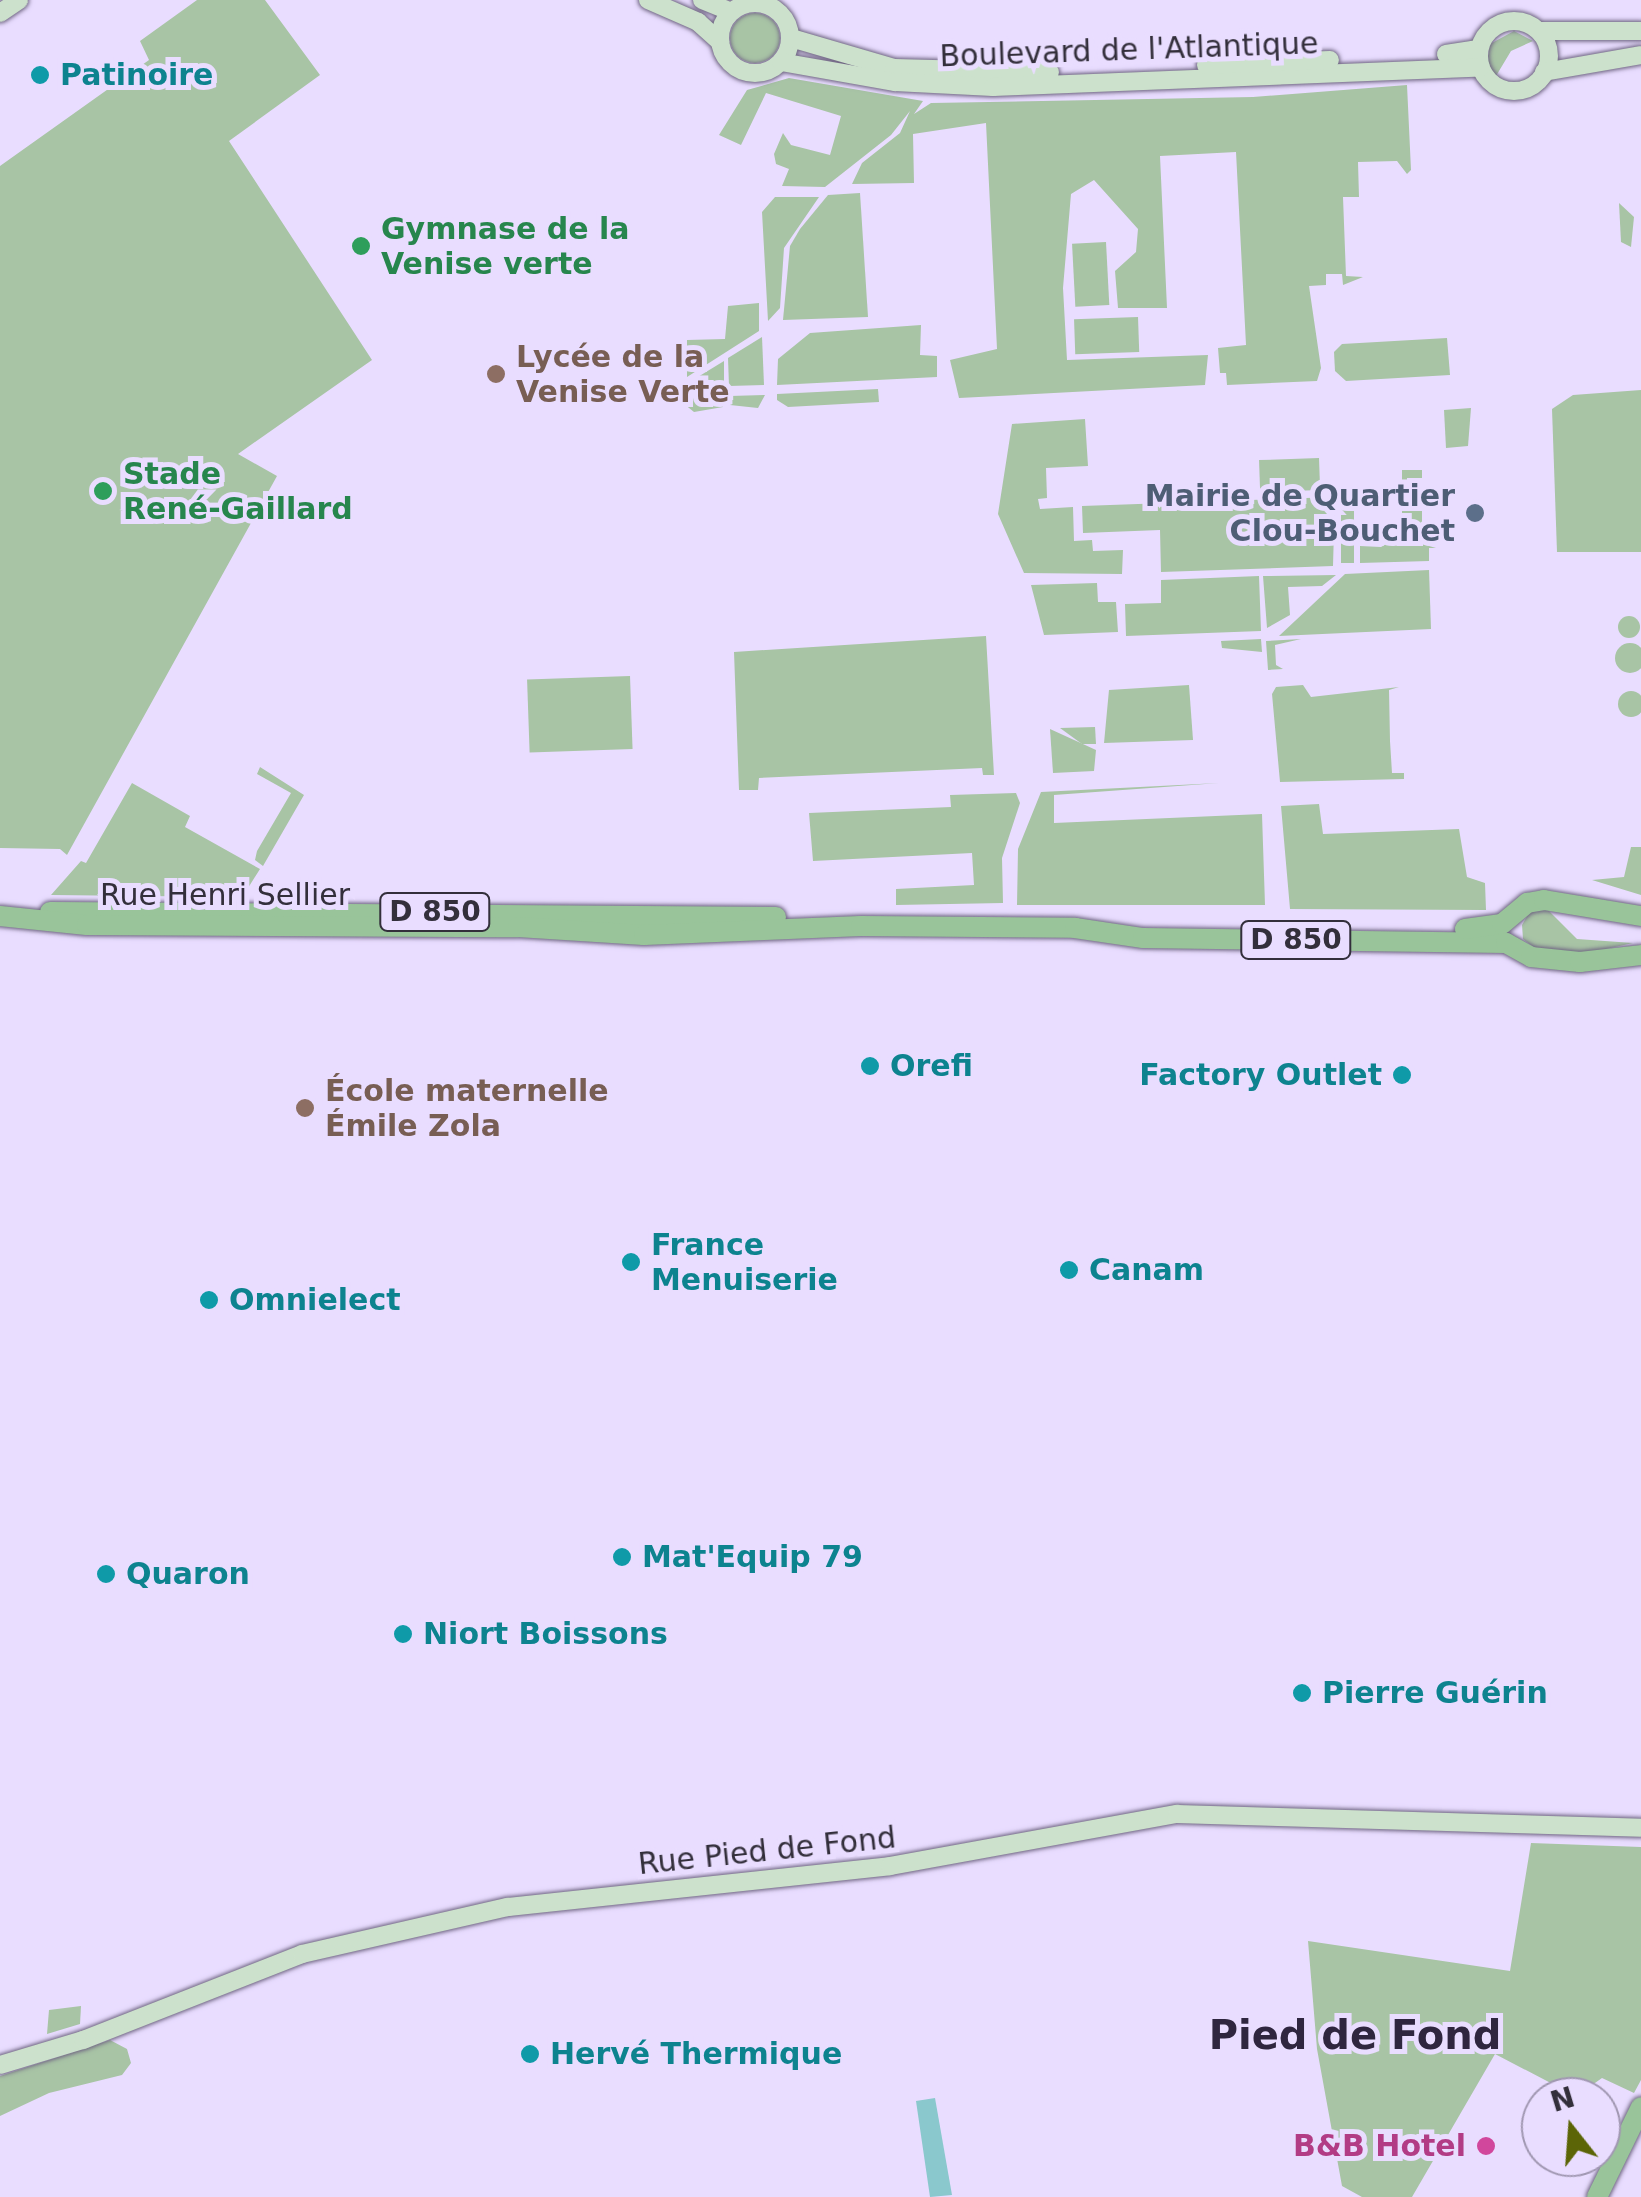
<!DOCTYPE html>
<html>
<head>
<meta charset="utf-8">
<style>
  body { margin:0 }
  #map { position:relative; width:1641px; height:2197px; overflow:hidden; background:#e9ddff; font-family:"DejaVu Sans",sans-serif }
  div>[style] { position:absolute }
  .green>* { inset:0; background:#a8c4a5; transform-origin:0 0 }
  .round { border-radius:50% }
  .water>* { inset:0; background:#8ac8cd }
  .roads { filter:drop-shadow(0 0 2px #706683) drop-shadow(0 0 2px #706683) }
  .secondary>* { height:18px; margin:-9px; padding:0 9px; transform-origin:9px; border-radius:9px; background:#cce1cc }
  .secondary>.ring { margin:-9px; padding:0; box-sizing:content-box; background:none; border:18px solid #cce1cc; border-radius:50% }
  .primary>* { height:20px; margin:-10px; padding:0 10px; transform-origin:10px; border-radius:10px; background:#99c49a }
  .dots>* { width:28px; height:28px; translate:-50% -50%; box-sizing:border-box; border:5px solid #e9ddff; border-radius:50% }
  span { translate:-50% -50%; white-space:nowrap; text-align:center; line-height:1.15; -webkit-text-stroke:10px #e9ddff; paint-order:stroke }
  .shield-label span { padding:2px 8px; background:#e9ddff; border:2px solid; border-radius:8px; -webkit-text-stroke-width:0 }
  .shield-label { font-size:28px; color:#332f3b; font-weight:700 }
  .street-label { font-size:30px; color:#332f3b }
  .culture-label { font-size:30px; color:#0d838f; font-weight:700 }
  .left { translate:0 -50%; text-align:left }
  .right { translate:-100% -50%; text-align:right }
  .leisure-label { font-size:30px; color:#27864d; font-weight:700 }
  .education-label { font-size:30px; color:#785e54; font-weight:700 }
  .service-label { font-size:30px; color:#4e5e75; font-weight:700 }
  .hotel-label { font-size:30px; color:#b23c85; font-weight:700 }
  .district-label { font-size:40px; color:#2f263f; font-weight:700 }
  .north { position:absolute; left:1521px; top:2077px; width:100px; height:100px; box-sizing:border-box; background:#e9ddff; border:2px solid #a097b1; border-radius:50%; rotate:343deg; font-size:28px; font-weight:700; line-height:40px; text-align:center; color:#332f3b }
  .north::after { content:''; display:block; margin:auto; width:35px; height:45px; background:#5c6507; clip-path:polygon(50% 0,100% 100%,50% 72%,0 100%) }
</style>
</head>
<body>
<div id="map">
  <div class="green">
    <i style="clip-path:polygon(197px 0,265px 0,320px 75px,229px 141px,372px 360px,238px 454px,277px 476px,67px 855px,60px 849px,0 848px,0 166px,149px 60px,140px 41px)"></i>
    <i class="round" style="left:730px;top:13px;width:50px;height:50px"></i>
    <i style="clip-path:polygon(1514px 31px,1533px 41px,1511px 51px,1496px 76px,1487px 63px,1490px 44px)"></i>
    <i style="clip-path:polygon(789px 78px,923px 101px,914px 114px,931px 103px,1253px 97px,1407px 85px,1411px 170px,1407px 174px,1397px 161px,1358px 162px,1359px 197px,1343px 197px,1346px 276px,1363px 277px,1343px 285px,1342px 274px,1326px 274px,1326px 285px,1309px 286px,1321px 368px,1317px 381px,1227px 385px,1226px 373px,1220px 373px,1218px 348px,1246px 345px,1236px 152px,1160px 156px,1167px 308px,1118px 308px,1115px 271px,1136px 252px,1138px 229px,1094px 180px,1071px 194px,1063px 288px,1067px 360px,1208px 355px,1205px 385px,959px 398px,950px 360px,997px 349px,986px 123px,913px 134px,914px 183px,852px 184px,862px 163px,900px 133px,910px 111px,891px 135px,825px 187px,782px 186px,789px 169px,776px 164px,774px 154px,783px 133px,791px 145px,830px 155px,841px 116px,766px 93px,741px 145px,719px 135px,747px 90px)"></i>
    <i style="clip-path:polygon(860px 193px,868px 317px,783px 320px,790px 246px,800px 229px,828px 195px)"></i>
    <i style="clip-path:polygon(775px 197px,819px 197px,784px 248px,780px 308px,768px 321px,762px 212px)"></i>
    <i style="clip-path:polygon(1619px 203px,1634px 217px,1631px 247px,1621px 242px)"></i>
    <i style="left:1106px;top:242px;width:63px;height:34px;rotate:87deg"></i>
    <i style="clip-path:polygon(759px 303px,759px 331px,687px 377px,687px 340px,725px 339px,728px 306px)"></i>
    <i style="left:1138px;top:317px;width:35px;height:64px;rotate:88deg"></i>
    <i style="clip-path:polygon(921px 325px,920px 355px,937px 356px,937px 377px,777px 385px,778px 359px,810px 333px)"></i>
    <i style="clip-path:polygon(762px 337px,764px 385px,729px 386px,728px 358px)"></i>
    <i style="clip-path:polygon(1447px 338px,1450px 375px,1346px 381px,1335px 371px,1334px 352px,1342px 344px)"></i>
    <i style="clip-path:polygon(724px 361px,724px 387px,688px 388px,688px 383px)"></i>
    <i style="clip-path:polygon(878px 389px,879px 402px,788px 407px,777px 400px,777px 394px)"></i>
    <i style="clip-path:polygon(1641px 390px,1641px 552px,1557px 552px,1552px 409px,1573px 395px)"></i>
    <i style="clip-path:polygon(765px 395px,758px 408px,730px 405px,730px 396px)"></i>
    <i style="clip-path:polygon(723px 397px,723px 407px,694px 412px,678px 399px)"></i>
    <i style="clip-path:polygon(1471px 408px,1468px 446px,1446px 448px,1444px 410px)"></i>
    <i style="clip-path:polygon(1085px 419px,1088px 466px,1046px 468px,1047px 498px,1038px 499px,1040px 509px,1073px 507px,1074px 541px,1092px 540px,1093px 551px,1123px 550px,1122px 574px,1024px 573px,998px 514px,1012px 424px)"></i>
    <i style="left:1319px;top:458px;width:32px;height:60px;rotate:88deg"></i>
    <i style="left:1422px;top:470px;width:58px;height:20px;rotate:90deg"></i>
    <i style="left:1341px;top:495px;width:13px;height:68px"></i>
    <i style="clip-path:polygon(1335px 497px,1333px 566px,1161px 572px,1160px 530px,1083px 533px,1082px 506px)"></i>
    <i style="clip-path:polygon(1390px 533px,1422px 533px,1422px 544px,1436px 548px,1429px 548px,1429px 561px,1360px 563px,1360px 546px,1381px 547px,1390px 542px)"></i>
    <i style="clip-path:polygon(1429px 570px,1431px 629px,1279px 636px,1345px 574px)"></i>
    <i style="clip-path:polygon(1336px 575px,1322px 586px,1288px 587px,1290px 615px,1267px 628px,1263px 576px)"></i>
    <i style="clip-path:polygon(1259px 576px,1261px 631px,1126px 636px,1125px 604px,1161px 603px,1161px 580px)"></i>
    <i style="clip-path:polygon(1097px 583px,1098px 602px,1116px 602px,1118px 632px,1044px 635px,1031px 585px)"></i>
    <i class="round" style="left:1618px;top:616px;width:22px;height:22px"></i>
    <i style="clip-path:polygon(986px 636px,994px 775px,983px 775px,982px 768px,759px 778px,758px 790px,739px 790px,734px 652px)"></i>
    <i style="clip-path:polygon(1261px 639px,1262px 652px,1222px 648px,1221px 641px)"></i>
    <i style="clip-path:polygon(1301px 639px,1275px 645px,1276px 665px,1283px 669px,1268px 670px,1266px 641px)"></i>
    <i class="round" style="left:1615px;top:643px;width:30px;height:30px"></i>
    <i style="left:630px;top:676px;width:73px;height:103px;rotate:88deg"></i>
    <i style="clip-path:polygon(1189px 685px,1193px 740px,1104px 743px,1109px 690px)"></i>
    <i style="clip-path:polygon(1303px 685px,1311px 697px,1399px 687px,1389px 690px,1390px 741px,1392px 773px,1404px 773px,1404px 779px,1280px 782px,1272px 694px,1276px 687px)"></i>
    <i class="round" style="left:1618px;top:691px;width:26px;height:26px"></i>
    <i style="clip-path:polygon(1095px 727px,1096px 744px,1082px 744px,1060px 728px)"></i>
    <i style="clip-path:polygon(1050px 729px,1096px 750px,1094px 771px,1053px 773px)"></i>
    <i style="clip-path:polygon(260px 767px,304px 795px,263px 866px,255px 860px,257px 851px,291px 793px,257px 774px)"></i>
    <i style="clip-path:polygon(132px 783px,190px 816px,185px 827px,260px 869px,248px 888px,235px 897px,51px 895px,81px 861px,86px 863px)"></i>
    <i style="clip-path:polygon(1219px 783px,1054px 795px,1054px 823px,1262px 814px,1265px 905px,1017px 905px,1018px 849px,1041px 792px)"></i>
    <i style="clip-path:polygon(1016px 793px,1020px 803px,1002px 858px,1003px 903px,896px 905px,896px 889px,974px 885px,972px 853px,813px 861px,809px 813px,951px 807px,950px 795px)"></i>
    <i style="clip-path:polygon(1319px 804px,1323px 834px,1459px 829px,1467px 877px,1485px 883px,1486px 910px,1290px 909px,1281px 806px)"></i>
    <i style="clip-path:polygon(1631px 847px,1641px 847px,1641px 895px,1592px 880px,1624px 877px)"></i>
    <i style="clip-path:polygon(1546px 908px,1577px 939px,1633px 943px,1588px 953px,1536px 949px,1523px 939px,1522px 925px,1530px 911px)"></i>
    <i style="clip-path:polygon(1531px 1843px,1641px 1847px,1641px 2080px,1634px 2093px,1602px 2078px,1585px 2090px,1566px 2091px,1495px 2054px,1412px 2197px,1362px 2197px,1342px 2186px,1317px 2049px,1308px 1941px,1510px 1971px)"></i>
    <i style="clip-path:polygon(81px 2006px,80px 2024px,47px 2034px,49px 2010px)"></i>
    <i style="clip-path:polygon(110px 2040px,127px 2049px,131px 2063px,122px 2075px,49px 2093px,0 2116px,0 2076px)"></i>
  </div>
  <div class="water">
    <i style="clip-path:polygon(935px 2098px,952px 2195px,930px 2197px,916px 2101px)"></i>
  </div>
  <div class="roads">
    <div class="secondary">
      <i style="left:648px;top:0;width:55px;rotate:23.7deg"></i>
      <i style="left:698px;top:22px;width:30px;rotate:42deg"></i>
      <i style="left:702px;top:0;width:31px;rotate:22deg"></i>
      <i class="ring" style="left:720px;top:3px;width:52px;height:52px"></i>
      <i style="left:0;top:13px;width:23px;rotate:-34deg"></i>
      <i class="ring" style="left:1479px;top:21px;width:52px;height:52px"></i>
      <i style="left:1539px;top:31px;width:102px"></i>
      <i style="left:791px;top:38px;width:107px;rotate:16.2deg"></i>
      <i style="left:894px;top:68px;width:156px;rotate:1.5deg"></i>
      <i style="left:1446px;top:54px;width:33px;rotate:-9deg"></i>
      <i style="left:781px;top:62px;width:116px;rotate:10deg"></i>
      <i style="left:895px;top:82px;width:98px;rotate:2.9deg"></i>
      <i style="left:993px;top:87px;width:488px;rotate:-2.3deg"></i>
      <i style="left:1206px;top:65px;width:124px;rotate:-2.3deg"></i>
      <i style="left:1544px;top:72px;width:98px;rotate:-9.9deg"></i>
      <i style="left:0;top:2065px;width:87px;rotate:-16.8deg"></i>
      <i style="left:83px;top:2040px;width:235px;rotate:-21.4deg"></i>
      <i style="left:302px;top:1954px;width:211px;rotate:-12.9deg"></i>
      <i style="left:508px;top:1907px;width:384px;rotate:-6.1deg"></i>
      <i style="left:890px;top:1866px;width:292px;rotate:-10.3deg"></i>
      <i style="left:1177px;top:1814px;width:464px;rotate:1.7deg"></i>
    </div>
    <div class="primary">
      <i style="left:50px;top:912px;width:726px;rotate:0.39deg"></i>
      <i style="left:0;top:916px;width:87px;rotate:5.9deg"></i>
      <i style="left:87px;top:925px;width:431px;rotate:0.3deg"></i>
      <i style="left:518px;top:927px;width:126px;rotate:3.6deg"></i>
      <i style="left:644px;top:935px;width:217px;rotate:-2.4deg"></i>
      <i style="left:861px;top:926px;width:214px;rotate:0.5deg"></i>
      <i style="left:1075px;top:928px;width:69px;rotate:8.4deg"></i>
      <i style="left:1143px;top:938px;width:363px;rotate:0.8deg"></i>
      <i style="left:1506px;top:943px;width:29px;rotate:29deg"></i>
      <i style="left:1531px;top:957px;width:49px;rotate:5.8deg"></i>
      <i style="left:1580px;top:962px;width:61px;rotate:-6.5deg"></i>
      <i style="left:1465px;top:929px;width:37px;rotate:-8deg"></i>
      <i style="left:1502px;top:924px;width:33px;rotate:-40deg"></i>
      <i style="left:1527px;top:903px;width:17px;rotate:-10deg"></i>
      <i style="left:1544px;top:900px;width:98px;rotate:9.4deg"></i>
      <i style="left:1597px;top:2197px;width:100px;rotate:-63.9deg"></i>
    </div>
  </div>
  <div class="dots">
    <i style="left:40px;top:75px;background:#0f9aa8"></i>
    <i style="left:361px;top:246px;background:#2e9e5b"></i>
    <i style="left:496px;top:374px;background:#8d6e63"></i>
    <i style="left:103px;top:491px;background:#2e9e5b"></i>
    <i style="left:1475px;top:513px;background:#5c6f8a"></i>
    <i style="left:870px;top:1066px;background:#0f9aa8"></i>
    <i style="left:1402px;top:1075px;background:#0f9aa8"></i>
    <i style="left:305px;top:1108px;background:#8d6e63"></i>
    <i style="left:631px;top:1262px;background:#0f9aa8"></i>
    <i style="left:1069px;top:1270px;background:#0f9aa8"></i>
    <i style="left:209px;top:1300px;background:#0f9aa8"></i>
    <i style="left:622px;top:1557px;background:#0f9aa8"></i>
    <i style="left:106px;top:1574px;background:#0f9aa8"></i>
    <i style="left:403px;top:1634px;background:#0f9aa8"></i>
    <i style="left:1302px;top:1693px;background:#0f9aa8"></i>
    <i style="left:530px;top:2054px;background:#0f9aa8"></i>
    <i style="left:1486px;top:2146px;background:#d1479c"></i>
  </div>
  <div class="shield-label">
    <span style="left:435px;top:912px">D 850</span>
    <span style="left:1296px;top:940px">D 850</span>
  </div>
  <div class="street-label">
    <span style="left:1129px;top:50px;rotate:-2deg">Boulevard de l'Atlantique</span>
    <span style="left:225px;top:895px">Rue Henri Sellier</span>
    <span style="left:767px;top:1851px;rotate:-6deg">Rue Pied de Fond</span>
  </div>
  <div class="culture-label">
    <span class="left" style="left:60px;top:75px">Patinoire</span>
    <span class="left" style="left:890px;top:1066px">Orefi</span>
    <span class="right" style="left:1382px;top:1075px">Factory Outlet</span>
    <span class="left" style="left:651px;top:1262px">France<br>Menuiserie</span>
    <span class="left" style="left:1089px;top:1270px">Canam</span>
    <span class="left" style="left:229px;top:1300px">Omnielect</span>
    <span class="left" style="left:642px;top:1557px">Mat'Equip 79</span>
    <span class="left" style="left:126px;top:1574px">Quaron</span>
    <span class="left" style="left:423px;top:1634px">Niort Boissons</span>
    <span class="left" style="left:1322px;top:1693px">Pierre Guérin</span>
    <span class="left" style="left:550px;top:2054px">Hervé Thermique</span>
  </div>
  <div class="leisure-label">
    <span class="left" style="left:381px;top:246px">Gymnase de la<br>Venise verte</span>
    <span class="left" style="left:123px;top:491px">Stade<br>René-Gaillard</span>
  </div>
  <div class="education-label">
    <span class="left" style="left:516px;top:374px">Lycée de la<br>Venise Verte</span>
    <span class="left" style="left:325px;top:1108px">École maternelle<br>Émile Zola</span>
  </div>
  <div class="service-label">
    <span class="right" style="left:1455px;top:513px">Mairie de Quartier<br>Clou-Bouchet</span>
  </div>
  <div class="hotel-label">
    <span class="right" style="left:1466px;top:2146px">B&amp;B Hotel</span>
  </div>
  <div class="district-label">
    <span style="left:1355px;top:2035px">Pied de Fond</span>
  </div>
  <div class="north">N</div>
</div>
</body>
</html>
